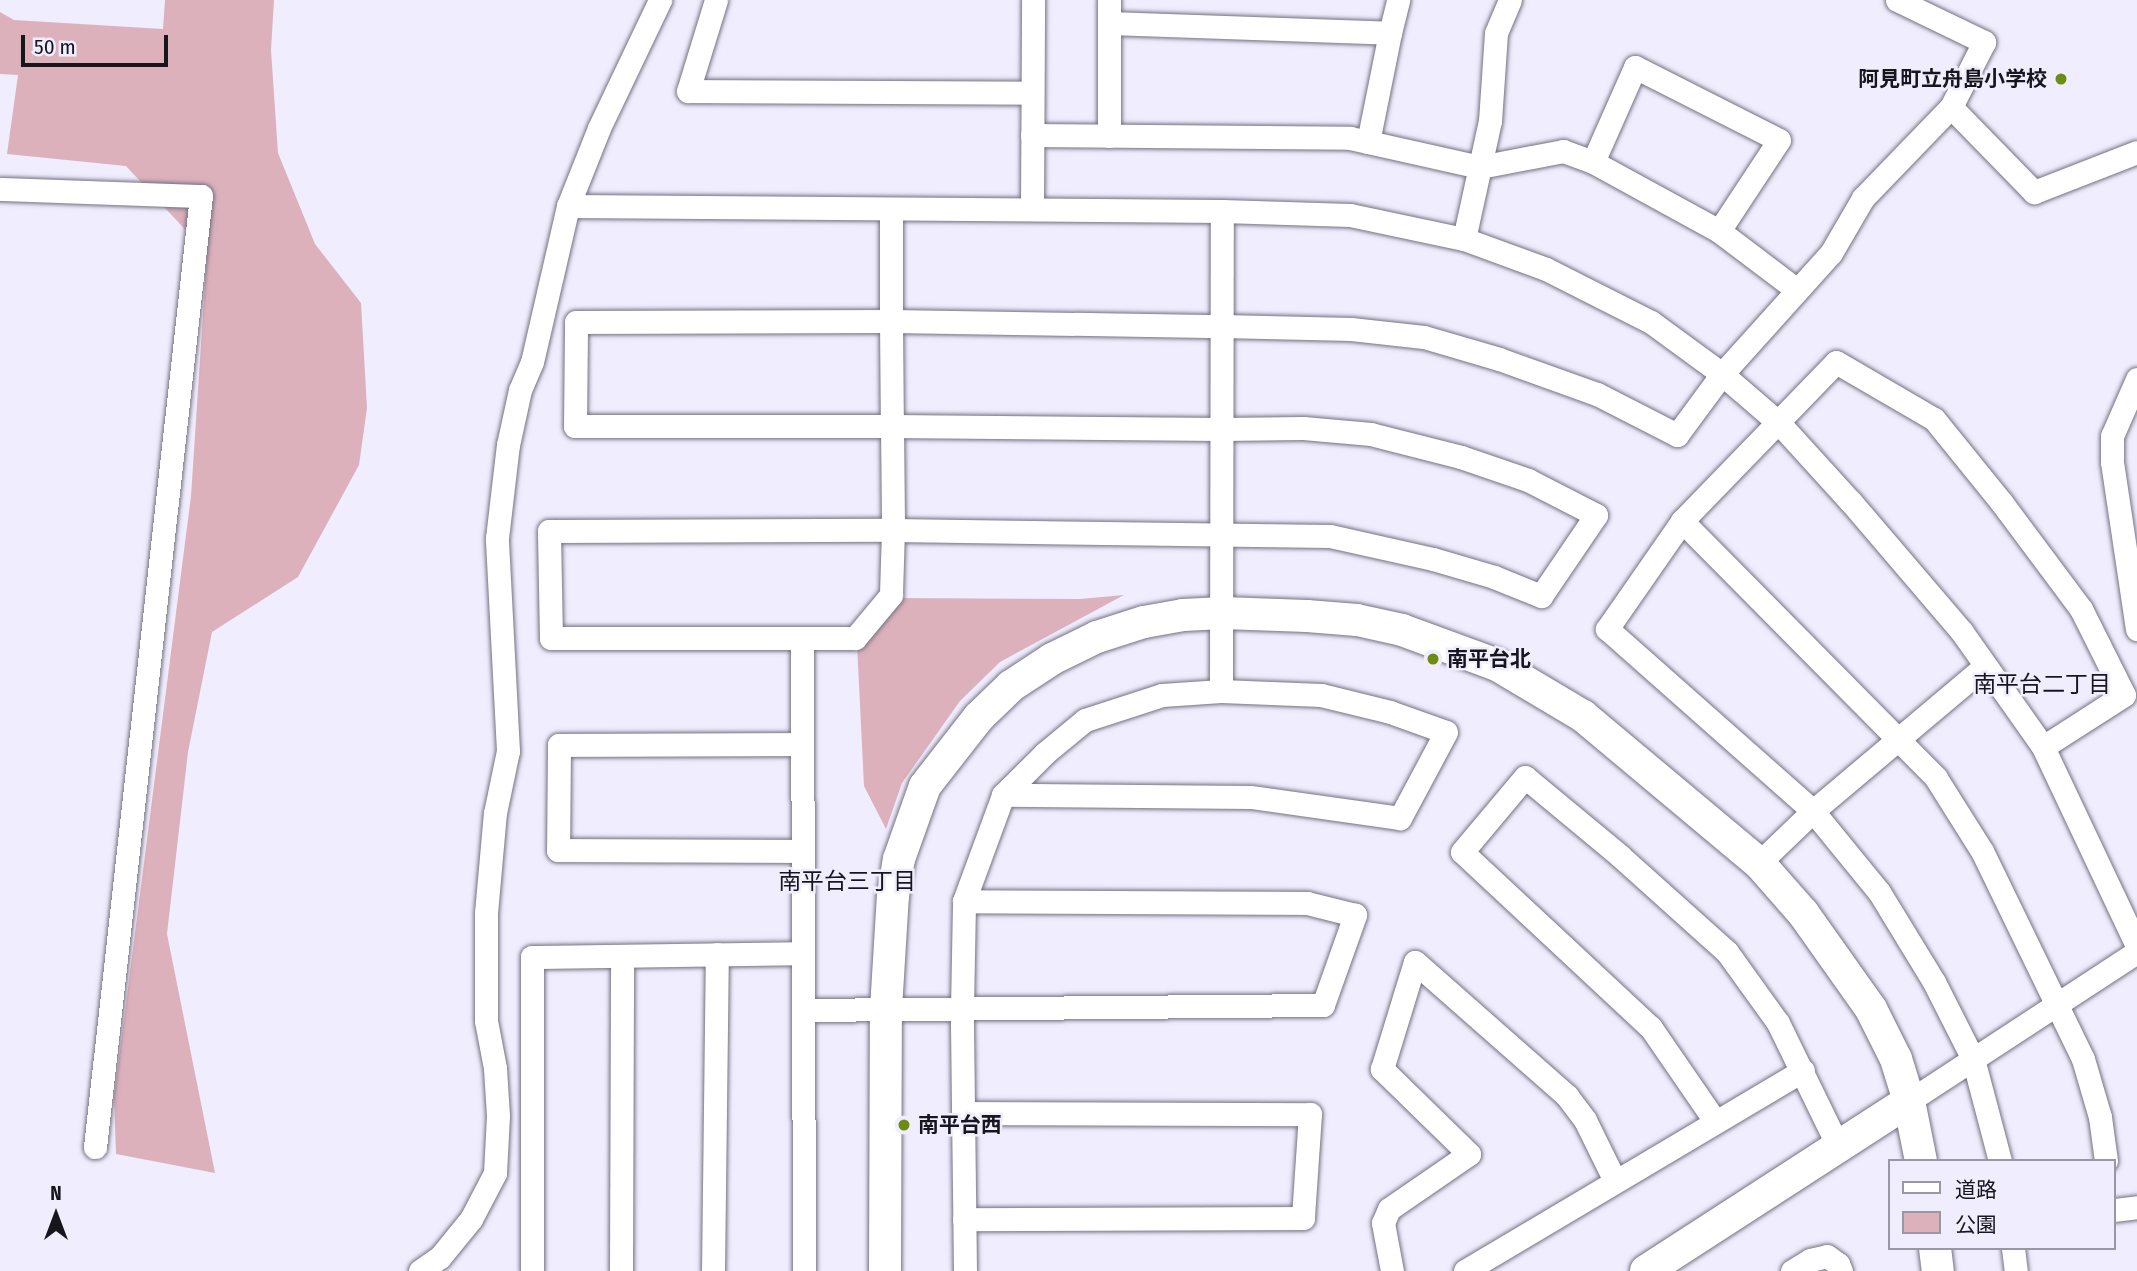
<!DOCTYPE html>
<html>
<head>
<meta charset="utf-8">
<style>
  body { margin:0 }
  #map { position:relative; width:2137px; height:1271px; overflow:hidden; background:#f0edfe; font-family:"Fira Sans Condensed","Noto Sans JP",sans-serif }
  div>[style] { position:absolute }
  .green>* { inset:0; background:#dcb1bc }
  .roads { filter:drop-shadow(0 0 2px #747180) drop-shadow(0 0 2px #747180) }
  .street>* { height:23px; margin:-11.5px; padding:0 11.5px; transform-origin:11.5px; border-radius:11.5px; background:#fff }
  .secondary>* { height:32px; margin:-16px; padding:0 16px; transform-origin:16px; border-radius:16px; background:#fff }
  .dots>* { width:19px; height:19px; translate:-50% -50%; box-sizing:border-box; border:4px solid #f0edfe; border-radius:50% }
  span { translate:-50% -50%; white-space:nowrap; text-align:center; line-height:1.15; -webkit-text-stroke:5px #f0edfe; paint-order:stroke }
  .poi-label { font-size:21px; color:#17161c; font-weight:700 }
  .right { translate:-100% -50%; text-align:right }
  .left { translate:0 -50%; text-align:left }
  .neighbourhood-label { font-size:23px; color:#17161c }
  .legend { position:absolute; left:1888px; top:1159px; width:228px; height:91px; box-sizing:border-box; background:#f0edfe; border:2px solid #9997a4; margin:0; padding:9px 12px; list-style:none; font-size:21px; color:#17161c }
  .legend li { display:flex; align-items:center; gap:14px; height:35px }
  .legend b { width:35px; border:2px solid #9997a4 }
  .north { position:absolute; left:21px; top:1180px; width:70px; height:70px; -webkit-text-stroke:5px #f0edfe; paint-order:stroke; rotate:0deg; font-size:19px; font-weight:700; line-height:28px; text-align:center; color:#17161c }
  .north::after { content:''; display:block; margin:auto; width:24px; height:32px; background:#17161c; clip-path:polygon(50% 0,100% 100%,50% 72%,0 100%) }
  .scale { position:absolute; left:21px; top:35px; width:147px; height:32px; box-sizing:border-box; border:4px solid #17161c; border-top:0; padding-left:9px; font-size:21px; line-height:24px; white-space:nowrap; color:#17161c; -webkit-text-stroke:5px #f0edfe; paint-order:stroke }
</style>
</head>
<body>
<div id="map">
  <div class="green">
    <i style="clip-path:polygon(165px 0,274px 0,271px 50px,278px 153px,315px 244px,361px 303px,367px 408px,359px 465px,298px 577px,212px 632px,188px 752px,167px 934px,215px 1173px,116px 1154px,114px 1097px,191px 496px,207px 253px,126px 166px,7px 154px,18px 75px,0 74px,0 12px,14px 20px,163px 29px)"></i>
    <i style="clip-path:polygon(1124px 595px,1000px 662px,960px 701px,902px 783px,886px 829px,864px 786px,857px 644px,899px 598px,1080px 599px)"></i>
  </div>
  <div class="roads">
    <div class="street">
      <i style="left:716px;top:0;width:95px;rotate:107.1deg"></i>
      <i style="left:688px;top:91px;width:344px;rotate:0.3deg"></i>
      <i style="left:1109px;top:0;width:23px;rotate:90deg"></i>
      <i style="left:1109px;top:23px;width:281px;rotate:2deg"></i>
      <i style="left:1390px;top:33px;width:34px;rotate:-76deg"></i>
      <i style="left:1897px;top:0;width:97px;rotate:25.8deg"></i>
      <i style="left:1984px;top:42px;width:73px;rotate:116.9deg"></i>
      <i style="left:1951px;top:107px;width:119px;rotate:45.7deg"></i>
      <i style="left:2034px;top:192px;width:110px;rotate:-21.2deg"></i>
      <i style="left:1109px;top:23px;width:113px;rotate:90deg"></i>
      <i style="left:1032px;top:135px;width:318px;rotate:0.5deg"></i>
      <i style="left:1350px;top:138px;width:133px;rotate:12.6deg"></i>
      <i style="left:1480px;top:167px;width:85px;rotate:-10.9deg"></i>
      <i style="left:1563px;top:151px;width:32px;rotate:20deg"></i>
      <i style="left:1593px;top:162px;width:144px;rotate:28.7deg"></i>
      <i style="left:1719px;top:231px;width:98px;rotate:37.1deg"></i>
      <i style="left:1368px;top:142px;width:111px;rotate:-78.6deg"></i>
      <i style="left:1593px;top:162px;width:104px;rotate:-66.1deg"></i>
      <i style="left:1635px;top:67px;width:161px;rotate:26.9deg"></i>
      <i style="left:1779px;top:140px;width:109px;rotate:123.4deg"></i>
      <i style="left:0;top:189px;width:201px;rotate:2deg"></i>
      <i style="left:201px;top:196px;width:957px;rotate:96.36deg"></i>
      <i style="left:568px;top:206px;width:654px;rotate:0.44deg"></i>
      <i style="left:1222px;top:211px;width:128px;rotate:1.8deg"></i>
      <i style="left:1350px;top:215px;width:116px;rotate:11.9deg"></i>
      <i style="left:1464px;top:239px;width:87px;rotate:20.1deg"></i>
      <i style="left:1546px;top:269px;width:118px;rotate:26.8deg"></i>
      <i style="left:1651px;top:322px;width:88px;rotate:36.2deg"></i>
      <i style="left:1722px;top:374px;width:75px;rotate:40.7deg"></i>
      <i style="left:1779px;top:423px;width:107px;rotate:47.7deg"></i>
      <i style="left:1851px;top:502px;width:171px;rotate:49.5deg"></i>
      <i style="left:1962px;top:632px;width:141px;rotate:54.8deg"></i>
      <i style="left:2043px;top:747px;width:220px;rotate:64.7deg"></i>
      <i style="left:891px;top:209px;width:112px;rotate:90deg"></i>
      <i style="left:891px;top:321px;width:105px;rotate:89.5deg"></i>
      <i style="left:892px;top:426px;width:104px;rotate:89.4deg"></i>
      <i style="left:893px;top:530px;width:65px;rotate:91.8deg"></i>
      <i style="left:891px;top:595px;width:56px;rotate:129.9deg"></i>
      <i style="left:855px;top:638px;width:304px;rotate:180deg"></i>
      <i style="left:551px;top:638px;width:107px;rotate:-91.1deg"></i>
      <i style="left:549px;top:531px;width:344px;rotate:-0.2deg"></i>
      <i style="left:893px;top:530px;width:437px;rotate:0.8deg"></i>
      <i style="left:1330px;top:536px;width:106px;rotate:12.6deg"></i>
      <i style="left:1433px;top:559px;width:64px;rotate:16.4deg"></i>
      <i style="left:1494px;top:577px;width:51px;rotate:22deg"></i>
      <i style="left:1541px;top:596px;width:98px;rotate:-55.8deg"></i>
      <i style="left:1596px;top:515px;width:76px;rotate:-152.8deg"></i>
      <i style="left:1528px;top:480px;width:71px;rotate:-161.1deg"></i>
      <i style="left:1461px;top:457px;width:93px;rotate:-165.7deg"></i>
      <i style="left:1371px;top:434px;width:68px;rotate:-175deg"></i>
      <i style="left:1303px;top:428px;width:81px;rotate:179.3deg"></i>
      <i style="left:1222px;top:429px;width:330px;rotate:-179.5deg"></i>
      <i style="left:892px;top:426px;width:317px;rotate:180deg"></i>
      <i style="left:575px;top:426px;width:104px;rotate:-89.4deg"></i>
      <i style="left:576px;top:322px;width:315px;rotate:-0.2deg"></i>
      <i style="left:891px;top:321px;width:331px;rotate:0.9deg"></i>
      <i style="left:1222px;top:326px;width:129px;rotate:1.3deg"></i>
      <i style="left:1351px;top:329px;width:73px;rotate:6.3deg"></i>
      <i style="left:1424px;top:337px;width:78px;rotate:16.3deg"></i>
      <i style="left:1499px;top:359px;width:104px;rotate:19.7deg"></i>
      <i style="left:1597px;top:394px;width:90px;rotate:27.1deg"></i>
      <i style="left:1677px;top:435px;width:76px;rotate:-53.6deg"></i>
      <i style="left:1722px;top:374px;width:163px;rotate:-48deg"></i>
      <i style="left:1831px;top:253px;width:64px;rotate:-59.8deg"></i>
      <i style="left:1863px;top:198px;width:127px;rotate:-46deg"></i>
      <i style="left:1032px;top:209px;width:209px;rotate:-89.7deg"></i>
      <i style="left:1464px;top:239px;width:121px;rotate:-77.6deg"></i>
      <i style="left:1490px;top:121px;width:88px;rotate:-86.1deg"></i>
      <i style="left:1496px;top:33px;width:36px;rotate:-67deg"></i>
      <i style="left:2137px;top:379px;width:62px;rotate:113.7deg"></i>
      <i style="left:2112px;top:436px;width:26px;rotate:90deg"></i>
      <i style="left:2112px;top:462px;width:169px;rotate:81.5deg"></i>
      <i style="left:1682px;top:521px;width:361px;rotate:45.3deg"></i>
      <i style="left:1936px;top:778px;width:86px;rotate:57.8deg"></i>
      <i style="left:1982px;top:851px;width:231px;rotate:64.1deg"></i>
      <i style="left:2083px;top:1059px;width:60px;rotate:73.7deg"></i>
      <i style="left:2100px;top:1117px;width:44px;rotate:82.2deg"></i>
      <i style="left:802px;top:638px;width:633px;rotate:89.82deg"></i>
      <i style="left:1221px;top:691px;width:100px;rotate:2.3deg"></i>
      <i style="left:1321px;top:695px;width:71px;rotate:13.8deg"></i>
      <i style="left:1390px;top:712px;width:59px;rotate:19.7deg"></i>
      <i style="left:1446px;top:732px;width:98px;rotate:118.1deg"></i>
      <i style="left:1400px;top:818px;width:151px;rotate:-172deg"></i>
      <i style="left:1250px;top:797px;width:247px;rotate:-179.5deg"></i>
      <i style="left:1003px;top:795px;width:59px;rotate:-45deg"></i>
      <i style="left:1045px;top:753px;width:52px;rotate:-39.5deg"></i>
      <i style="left:1085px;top:720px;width:81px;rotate:-18deg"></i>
      <i style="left:1162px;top:695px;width:59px;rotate:-3.9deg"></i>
      <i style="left:1221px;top:691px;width:480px;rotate:-89.9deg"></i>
      <i style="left:802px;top:744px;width:243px;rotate:179.8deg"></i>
      <i style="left:559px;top:745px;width:105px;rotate:90.5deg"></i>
      <i style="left:558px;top:850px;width:245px;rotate:0.2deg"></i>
      <i style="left:1759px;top:863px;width:75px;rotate:-43.9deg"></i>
      <i style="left:1813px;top:811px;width:225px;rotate:-40.1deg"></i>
      <i style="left:803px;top:1010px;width:520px;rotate:-0.55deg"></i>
      <i style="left:1323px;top:1005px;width:96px;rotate:-70.4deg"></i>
      <i style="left:1355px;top:915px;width:49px;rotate:-166deg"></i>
      <i style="left:1307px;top:903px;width:343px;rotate:-179.7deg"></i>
      <i style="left:1909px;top:1101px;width:272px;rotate:-33.2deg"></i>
      <i style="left:963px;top:1113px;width:347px;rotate:0.2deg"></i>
      <i style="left:1310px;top:1114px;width:104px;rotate:93.9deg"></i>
      <i style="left:1303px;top:1218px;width:339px;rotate:179.8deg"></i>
      <i style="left:1715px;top:1121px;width:113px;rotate:-124.5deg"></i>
      <i style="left:1651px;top:1028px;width:258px;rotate:-137deg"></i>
      <i style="left:1462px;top:852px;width:98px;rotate:-50deg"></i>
      <i style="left:1525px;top:777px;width:124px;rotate:39.7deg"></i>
      <i style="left:1620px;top:856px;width:144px;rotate:41.9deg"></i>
      <i style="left:1727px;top:952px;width:87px;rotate:54.3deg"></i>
      <i style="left:1778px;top:1023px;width:139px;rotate:64deg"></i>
      <i style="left:2000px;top:1161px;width:106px;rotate:-104.8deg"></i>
      <i style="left:1973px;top:1059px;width:86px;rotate:-116.9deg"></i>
      <i style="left:1934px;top:982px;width:105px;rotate:-121.4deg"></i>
      <i style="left:1879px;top:892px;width:104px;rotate:-129.2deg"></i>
      <i style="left:1813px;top:811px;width:275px;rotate:-138.5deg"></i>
      <i style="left:1607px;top:629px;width:131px;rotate:-55.2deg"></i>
      <i style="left:1682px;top:521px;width:221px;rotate:-45.9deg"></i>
      <i style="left:1836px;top:362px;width:113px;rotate:30.2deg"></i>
      <i style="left:1934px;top:419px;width:108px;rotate:51deg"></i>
      <i style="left:2002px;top:503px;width:132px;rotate:53.3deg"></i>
      <i style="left:2081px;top:609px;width:96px;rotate:63.4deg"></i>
      <i style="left:2124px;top:695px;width:96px;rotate:147.3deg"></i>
      <i style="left:2114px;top:1210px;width:23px;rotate:-7deg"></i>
      <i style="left:2013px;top:1248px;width:23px;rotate:83deg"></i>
      <i style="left:420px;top:1271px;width:24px;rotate:-35deg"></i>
      <i style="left:440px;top:1257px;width:49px;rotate:-50.8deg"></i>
      <i style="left:471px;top:1219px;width:52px;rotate:-62.4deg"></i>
      <i style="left:495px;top:1173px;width:57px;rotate:-87deg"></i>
      <i style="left:498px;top:1116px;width:48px;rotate:-93.6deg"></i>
      <i style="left:495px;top:1068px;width:48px;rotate:-100.8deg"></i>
      <i style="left:486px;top:1021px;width:108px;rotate:-90deg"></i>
      <i style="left:486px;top:913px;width:100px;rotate:-84.9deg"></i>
      <i style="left:495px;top:813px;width:63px;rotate:-78.2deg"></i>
      <i style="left:508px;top:751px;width:213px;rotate:-93deg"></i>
      <i style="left:497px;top:538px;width:94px;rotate:-83.3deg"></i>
      <i style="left:508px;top:445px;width:56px;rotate:-77.7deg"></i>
      <i style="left:520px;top:390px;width:30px;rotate:-67deg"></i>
      <i style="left:532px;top:362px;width:160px;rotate:-77deg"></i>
      <i style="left:568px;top:206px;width:84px;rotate:-68.3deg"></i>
      <i style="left:599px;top:128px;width:142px;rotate:-64.5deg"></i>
      <i style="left:532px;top:1271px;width:314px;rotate:-90deg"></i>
      <i style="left:532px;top:957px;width:271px;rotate:-0.8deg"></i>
      <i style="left:621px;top:1271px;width:315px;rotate:-89.8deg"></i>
      <i style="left:713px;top:1271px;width:317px;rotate:-89.3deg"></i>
      <i style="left:965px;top:1271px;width:263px;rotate:-90.7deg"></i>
      <i style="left:962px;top:1008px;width:107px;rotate:-88.9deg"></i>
      <i style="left:964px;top:901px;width:113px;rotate:-69.8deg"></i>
      <i style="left:1392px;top:1271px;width:49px;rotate:-100.6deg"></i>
      <i style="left:1383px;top:1223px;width:15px;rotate:-67deg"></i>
      <i style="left:1389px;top:1209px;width:97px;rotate:-34.5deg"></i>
      <i style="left:1469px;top:1154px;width:122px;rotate:-135.7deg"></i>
      <i style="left:1382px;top:1069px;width:112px;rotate:-72.9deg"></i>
      <i style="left:1415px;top:962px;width:203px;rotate:41.4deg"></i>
      <i style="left:1567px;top:1096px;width:30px;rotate:53deg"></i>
      <i style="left:1585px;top:1120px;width:68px;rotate:63.8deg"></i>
      <i style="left:1465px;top:1271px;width:393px;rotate:-30.7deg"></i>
      <i style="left:1792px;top:1271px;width:21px;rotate:-31deg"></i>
      <i style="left:1810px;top:1260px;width:17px;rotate:-13deg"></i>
      <i style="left:1827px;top:1256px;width:14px;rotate:36deg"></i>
      <i style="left:1838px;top:1264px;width:8px;rotate:67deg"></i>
    </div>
    <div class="secondary">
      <i style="left:1935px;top:1248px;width:23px;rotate:83deg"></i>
      <i style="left:885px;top:1271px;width:262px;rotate:-89.8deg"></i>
      <i style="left:886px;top:1009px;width:113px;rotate:-86.5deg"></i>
      <i style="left:893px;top:896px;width:37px;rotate:-81deg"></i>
      <i style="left:899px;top:859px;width:77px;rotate:-70.4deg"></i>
      <i style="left:925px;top:786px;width:88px;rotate:-52deg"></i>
      <i style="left:979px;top:717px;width:45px;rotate:-44.1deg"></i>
      <i style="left:1011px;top:686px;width:49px;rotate:-33.4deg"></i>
      <i style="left:1052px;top:659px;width:50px;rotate:-26.1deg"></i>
      <i style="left:1097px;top:637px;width:49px;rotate:-17.7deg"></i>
      <i style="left:1144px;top:622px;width:40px;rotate:-10deg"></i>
      <i style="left:1183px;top:615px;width:40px;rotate:-2.9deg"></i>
      <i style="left:1223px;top:613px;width:84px;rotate:2deg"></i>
      <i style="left:1307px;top:616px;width:50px;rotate:4.6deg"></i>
      <i style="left:1357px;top:620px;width:46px;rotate:12.5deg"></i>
      <i style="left:1402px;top:630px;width:101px;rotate:20.2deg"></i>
      <i style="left:1497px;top:665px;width:100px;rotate:30.7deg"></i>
      <i style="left:1583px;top:716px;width:229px;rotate:39.9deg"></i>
      <i style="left:1759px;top:863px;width:67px;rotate:48.7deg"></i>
      <i style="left:1803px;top:913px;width:118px;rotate:54.7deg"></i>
      <i style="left:1871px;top:1009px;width:56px;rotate:63.4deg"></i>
      <i style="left:1896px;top:1059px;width:44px;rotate:72.8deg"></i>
      <i style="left:1909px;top:1101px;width:61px;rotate:78.7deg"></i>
      <i style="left:1646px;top:1271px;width:313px;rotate:-32.9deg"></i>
    </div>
  </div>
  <div class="dots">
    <i style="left:2061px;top:79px;background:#6c8d13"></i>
    <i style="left:1433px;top:659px;background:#6c8d13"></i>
    <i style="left:904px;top:1125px;background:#6c8d13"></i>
  </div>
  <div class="poi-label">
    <span class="right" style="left:2047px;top:79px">阿見町立舟島小学校</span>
    <span class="left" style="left:1447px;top:659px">南平台北</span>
    <span class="left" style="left:918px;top:1125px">南平台西</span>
  </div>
  <div class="neighbourhood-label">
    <span style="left:2042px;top:684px">南平台二丁目</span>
    <span style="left:847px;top:881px">南平台三丁目</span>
  </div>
  <ul class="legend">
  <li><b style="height:9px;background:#fff"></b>道路</li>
  <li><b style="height:19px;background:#dcb1bc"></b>公園</li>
  </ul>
  <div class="north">N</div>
  <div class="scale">50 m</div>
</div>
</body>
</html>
